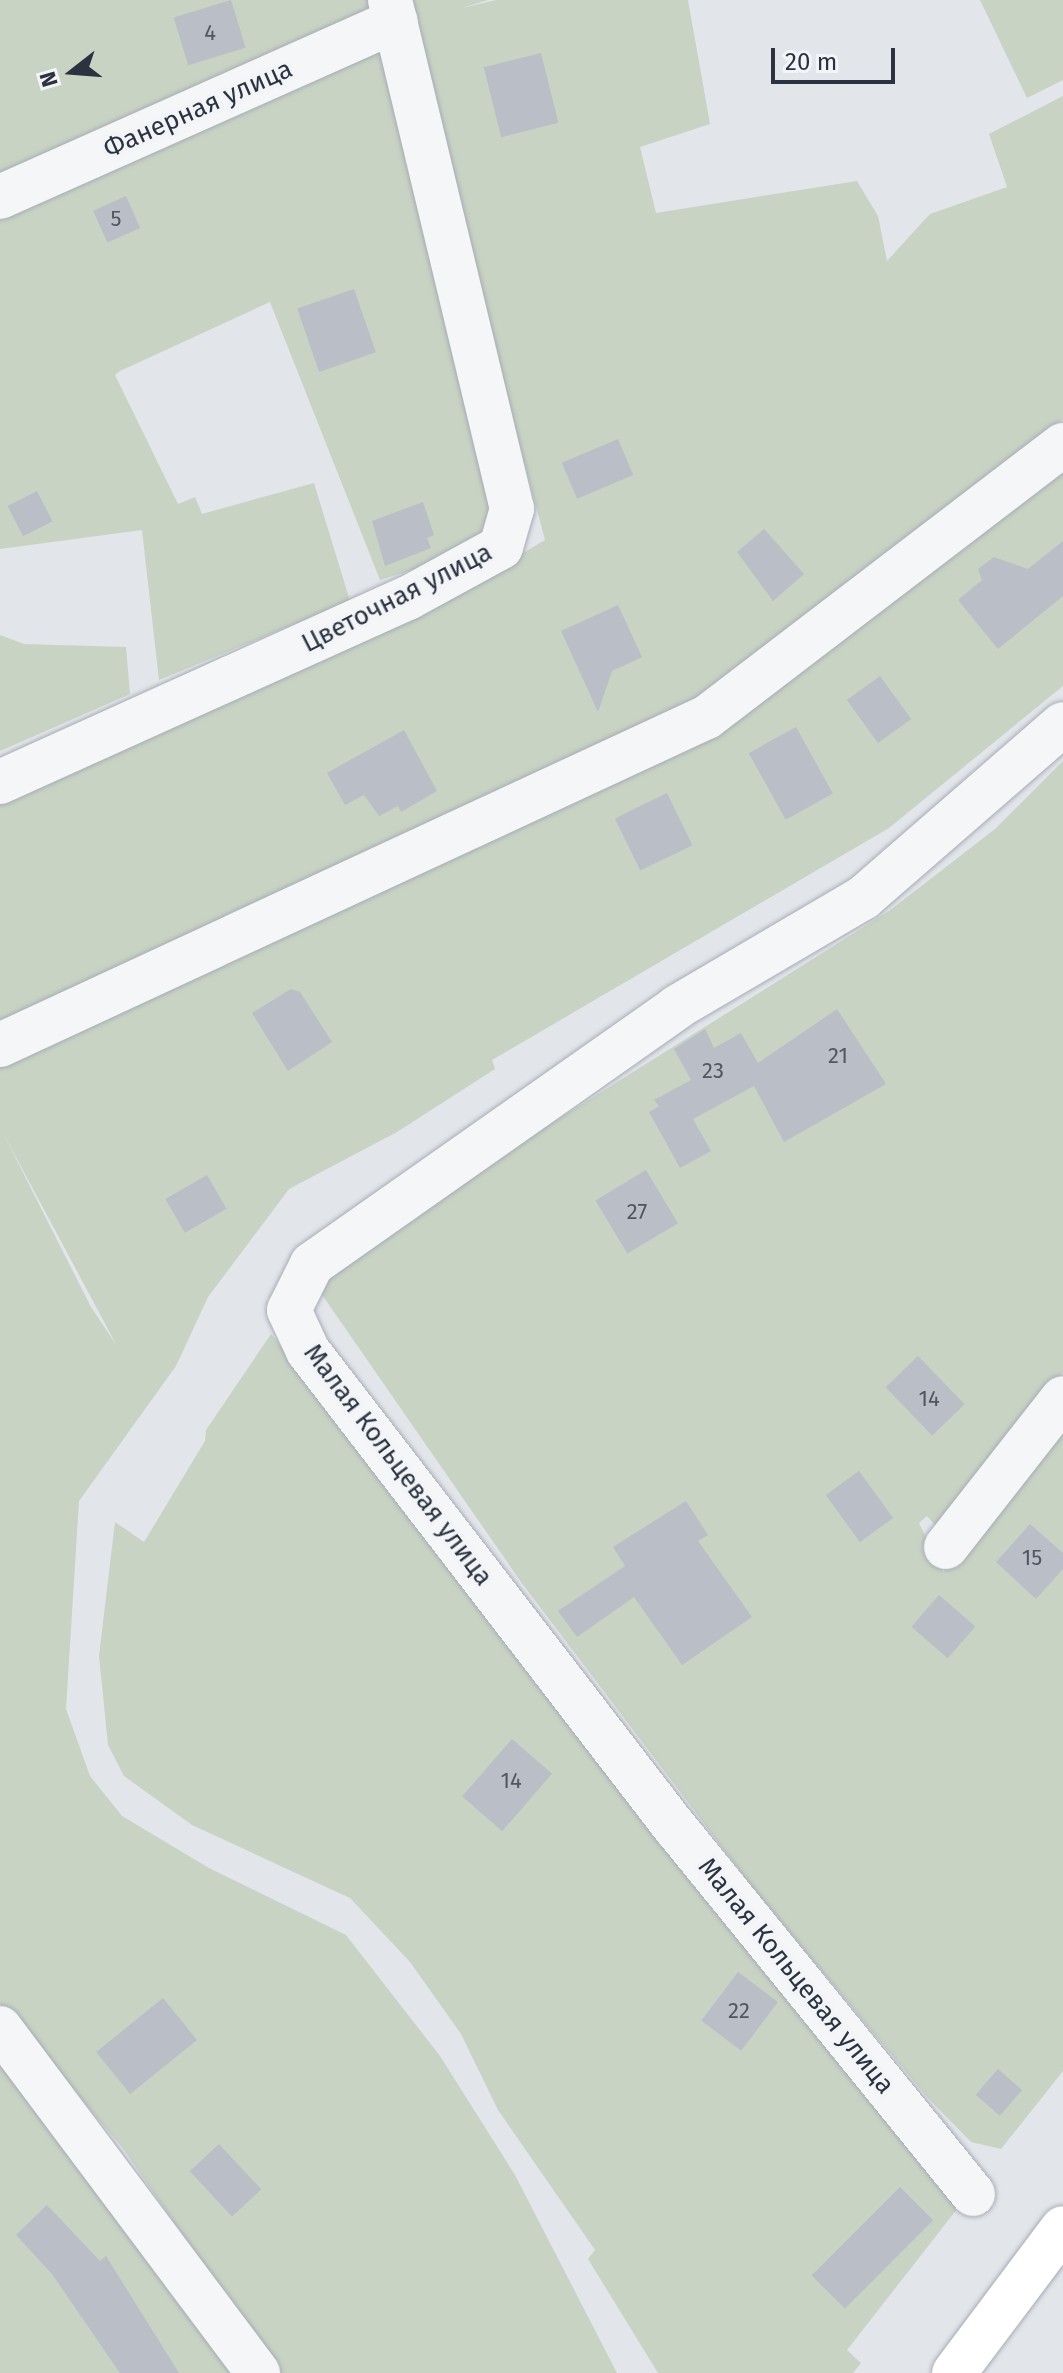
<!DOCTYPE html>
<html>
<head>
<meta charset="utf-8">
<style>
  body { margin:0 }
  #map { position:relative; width:1063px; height:2373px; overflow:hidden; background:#e2e5ea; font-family:"Fira Sans",sans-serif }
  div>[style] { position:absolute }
  .green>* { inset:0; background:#c8d3c4 }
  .building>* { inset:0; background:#babec6; transform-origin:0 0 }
  .roads { filter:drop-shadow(0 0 2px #a8acb4) drop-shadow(0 0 2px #a8acb4) }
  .street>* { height:44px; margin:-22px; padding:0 22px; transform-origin:22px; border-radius:22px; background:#f5f6f8 }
  .primary>* { height:44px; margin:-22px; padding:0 22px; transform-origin:22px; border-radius:22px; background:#fff }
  span { translate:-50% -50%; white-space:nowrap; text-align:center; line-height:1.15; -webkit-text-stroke:8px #f2f4f7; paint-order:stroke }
  .number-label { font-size:22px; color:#505662 }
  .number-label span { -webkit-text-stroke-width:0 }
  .street-label { font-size:26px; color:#2c3340 }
  .north { position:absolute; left:32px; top:32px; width:80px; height:80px; -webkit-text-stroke:6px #f2f4f7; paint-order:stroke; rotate:253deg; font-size:22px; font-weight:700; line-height:32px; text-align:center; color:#2c3340 }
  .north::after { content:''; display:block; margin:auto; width:28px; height:36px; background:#2c3340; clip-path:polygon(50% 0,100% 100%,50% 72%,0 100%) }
  .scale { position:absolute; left:771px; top:48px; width:124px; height:36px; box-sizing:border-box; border:4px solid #2c3340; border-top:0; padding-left:10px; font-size:24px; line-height:28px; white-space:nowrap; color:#2c3340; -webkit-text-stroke:6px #f2f4f7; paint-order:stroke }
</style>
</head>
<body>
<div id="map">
  <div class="green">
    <i style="clip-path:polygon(0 0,374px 0,359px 19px,0 182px)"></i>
    <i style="clip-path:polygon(409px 0,488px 0,462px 8px,496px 0,688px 0,710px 124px,640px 147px,656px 213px,857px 181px,878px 216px,887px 261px,930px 214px,1007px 187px,989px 134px,1063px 96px,1063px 419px,885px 554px,728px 691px,0 1028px,0 796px,481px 578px,545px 540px,450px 187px)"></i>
    <i style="clip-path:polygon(980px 0,1063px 0,1063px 80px,1027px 98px)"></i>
    <i style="clip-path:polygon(378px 51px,390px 57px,496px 513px,475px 541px,451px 558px,380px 580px,270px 302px,120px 371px,115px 375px,178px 504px,195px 497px,202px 514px,314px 483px,350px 601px,159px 680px,142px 530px,0 549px,0 212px)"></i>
    <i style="clip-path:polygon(evenodd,1063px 459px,1063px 686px,889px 828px,492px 1060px,495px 1069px,397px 1132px,289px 1189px,208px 1297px,176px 1366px,79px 1501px,66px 1709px,90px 1776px,122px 1816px,209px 1868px,346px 1935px,440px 2056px,515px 2175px,617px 2373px,278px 2373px,122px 2147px,0 2004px,0 1062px,537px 809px,1063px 459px,3px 1133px,117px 1346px,91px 1307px,3px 1133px)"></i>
    <i style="clip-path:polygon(0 635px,24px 644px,126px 647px,130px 694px,0 751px)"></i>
    <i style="clip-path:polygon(1063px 761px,1063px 1372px,936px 1526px,927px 1516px,919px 1523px,943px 1572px,1063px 1422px,1063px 2071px,1001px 2149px,971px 2142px,927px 2097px,756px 1892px,521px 1582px,309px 1276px,889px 911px,995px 829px)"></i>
    <i style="clip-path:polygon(271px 1334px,968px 2195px,847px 2350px,861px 2363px,853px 2373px,658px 2373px,588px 2259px,595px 2250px,498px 2110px,461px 2034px,410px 1962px,350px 1898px,192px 1825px,124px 1776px,108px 1745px,99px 1656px,115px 1522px,144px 1542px,205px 1441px,206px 1430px)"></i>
    <i style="clip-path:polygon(0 2060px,232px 2373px,0 2373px)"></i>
  </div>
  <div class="building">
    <i style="left:231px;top:0;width:50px;height:60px;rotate:73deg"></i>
    <i style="left:541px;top:53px;width:72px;height:59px;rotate:76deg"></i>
    <i style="left:126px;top:196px;width:35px;height:36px;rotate:66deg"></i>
    <i style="left:354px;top:289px;width:67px;height:60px;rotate:71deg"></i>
    <i style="left:618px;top:439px;width:39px;height:61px;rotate:67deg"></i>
    <i style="left:37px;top:491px;width:34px;height:33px;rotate:63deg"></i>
    <i style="clip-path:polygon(423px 502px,434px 535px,427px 538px,431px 548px,385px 566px,372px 521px)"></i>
    <i style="clip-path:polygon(764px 529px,804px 574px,773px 601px,737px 552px)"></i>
    <i style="clip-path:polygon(1063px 541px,1063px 596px,998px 649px,958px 600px,982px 580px,978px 569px,994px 557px,1028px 569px)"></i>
    <i style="clip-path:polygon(618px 605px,642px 657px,612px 671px,598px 712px,561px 631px)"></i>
    <i style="left:880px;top:676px;width:53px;height:41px;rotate:54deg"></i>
    <i style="left:796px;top:727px;width:76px;height:54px;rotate:61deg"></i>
    <i style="clip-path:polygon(404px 730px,437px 791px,401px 812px,398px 806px,379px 816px,364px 795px,345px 805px,327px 773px)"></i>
    <i style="left:667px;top:793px;width:58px;height:58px;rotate:64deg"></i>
    <i style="clip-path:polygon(291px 989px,300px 992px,332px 1042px,288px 1071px,252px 1013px)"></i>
    <i style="clip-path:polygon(837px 1009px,886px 1084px,784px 1142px,754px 1086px,693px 1119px,711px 1151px,680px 1168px,649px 1112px,659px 1106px,654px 1100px,691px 1080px,674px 1049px,705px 1029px,714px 1048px,741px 1033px,758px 1063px)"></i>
    <i style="left:646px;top:1170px;width:62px;height:59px;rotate:59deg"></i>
    <i style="left:207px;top:1175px;width:39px;height:48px;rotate:60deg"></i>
    <i style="left:918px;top:1356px;width:67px;height:45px;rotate:46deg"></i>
    <i style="left:859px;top:1471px;width:58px;height:41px;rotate:54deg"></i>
    <i style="clip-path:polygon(686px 1501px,708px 1535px,698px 1541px,752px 1617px,682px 1665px,634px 1597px,577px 1637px,558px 1611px,625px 1566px,613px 1547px)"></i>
    <i style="clip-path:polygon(1030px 1524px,1063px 1553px,1063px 1569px,1036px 1599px,996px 1562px)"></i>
    <i style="left:939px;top:1595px;width:48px;height:42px;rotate:41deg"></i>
    <i style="left:512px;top:1739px;width:53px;height:76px;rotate:41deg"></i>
    <i style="left:738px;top:1972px;width:50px;height:61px;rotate:37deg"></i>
    <i style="left:163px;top:1998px;width:54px;height:86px;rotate:51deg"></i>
    <i style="left:998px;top:2069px;width:32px;height:34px;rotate:41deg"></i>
    <i style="left:219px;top:2144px;width:62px;height:40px;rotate:47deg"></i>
    <i style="left:900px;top:2187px;width:47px;height:125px;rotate:45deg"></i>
    <i style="clip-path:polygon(47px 2205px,100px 2261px,106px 2256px,179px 2373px,120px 2373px,52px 2274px,16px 2235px)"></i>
  </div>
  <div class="roads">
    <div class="street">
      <i style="left:0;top:197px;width:433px;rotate:-24deg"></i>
      <i style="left:0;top:782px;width:448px;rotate:-24.3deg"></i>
      <i style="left:408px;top:598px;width:106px;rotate:-28.7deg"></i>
      <i style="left:501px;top:547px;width:40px;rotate:-74deg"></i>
      <i style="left:512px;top:509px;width:523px;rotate:-103.48deg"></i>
      <i style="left:0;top:1045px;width:779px;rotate:-24.89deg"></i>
      <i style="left:707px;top:717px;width:448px;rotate:-37.4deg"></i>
      <i style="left:946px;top:1547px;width:189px;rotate:-51.9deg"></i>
      <i style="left:0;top:2028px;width:431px;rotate:53.2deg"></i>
      <i style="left:973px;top:2194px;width:471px;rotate:-129.1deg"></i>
      <i style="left:676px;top:1829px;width:603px;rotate:-127.59deg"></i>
      <i style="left:308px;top:1351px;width:45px;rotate:-114.9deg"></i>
      <i style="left:289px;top:1310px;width:51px;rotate:-63.4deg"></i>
      <i style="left:312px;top:1264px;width:446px;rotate:-35.1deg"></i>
      <i style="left:677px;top:1007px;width:216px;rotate:-30.4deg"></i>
      <i style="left:863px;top:898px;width:265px;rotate:-41deg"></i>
    </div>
    <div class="primary">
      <i style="left:954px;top:2373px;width:181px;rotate:-53.1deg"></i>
    </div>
  </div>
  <div class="number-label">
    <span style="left:210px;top:33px">4</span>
    <span style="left:116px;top:219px">5</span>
    <span style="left:838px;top:1056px">21</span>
    <span style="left:713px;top:1071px">23</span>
    <span style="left:637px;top:1212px">27</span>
    <span style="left:929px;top:1399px">14</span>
    <span style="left:1032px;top:1558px">15</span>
    <span style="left:511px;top:1781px">14</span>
    <span style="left:739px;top:2011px">22</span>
  </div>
  <div class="street-label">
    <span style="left:198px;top:109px;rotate:-24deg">Фанерная улица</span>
    <span style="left:397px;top:598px;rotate:-27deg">Цветочная улица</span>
    <span style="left:398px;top:1465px;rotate:53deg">Малая Кольцевая улица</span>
    <span style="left:796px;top:1976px;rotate:51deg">Малая Кольцевая улица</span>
  </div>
  <div class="north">N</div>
  <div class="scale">20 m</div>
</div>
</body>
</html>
